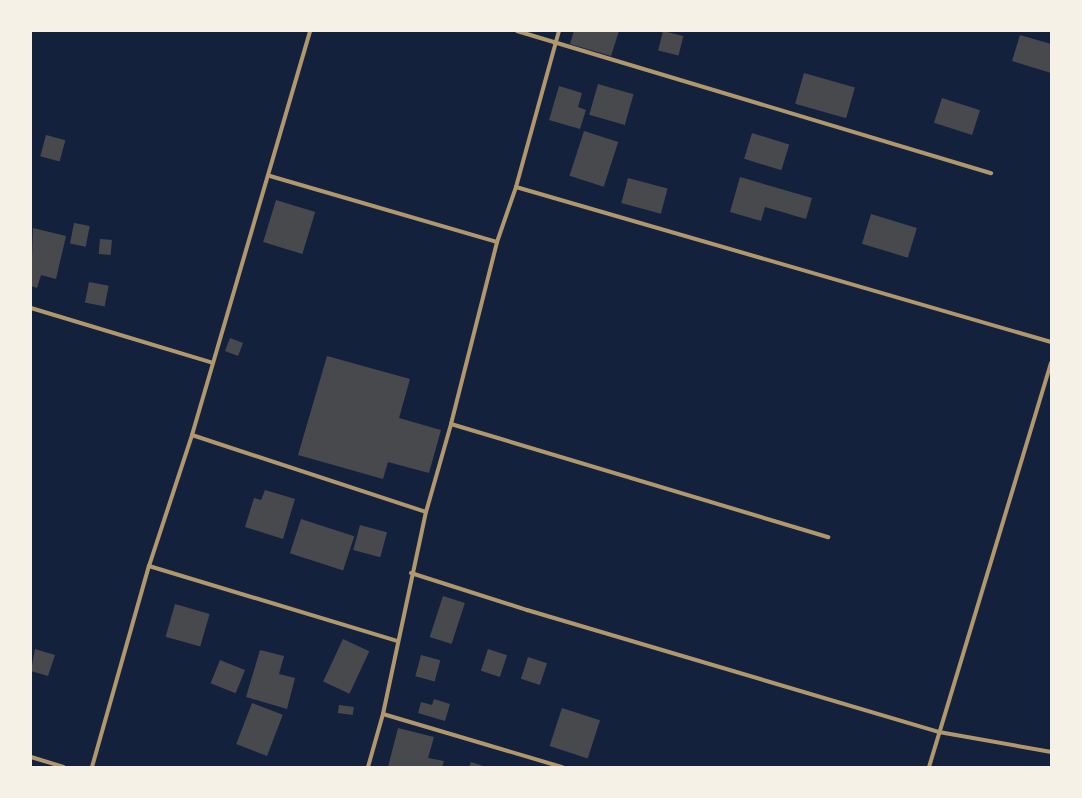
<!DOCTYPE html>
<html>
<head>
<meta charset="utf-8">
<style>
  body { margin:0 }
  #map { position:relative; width:1082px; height:798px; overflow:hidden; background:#14213d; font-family:"Public Sans",sans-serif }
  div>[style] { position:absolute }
  .building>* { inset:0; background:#48494c; transform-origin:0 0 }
  .minor>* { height:4px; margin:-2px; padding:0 2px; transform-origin:2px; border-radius:2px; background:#b1986c }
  span { translate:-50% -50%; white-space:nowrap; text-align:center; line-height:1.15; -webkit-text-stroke:3px #f6f1e7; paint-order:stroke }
  .frame { position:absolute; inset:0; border:32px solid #f6f1e7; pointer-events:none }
</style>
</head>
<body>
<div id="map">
  <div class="building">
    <i style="clip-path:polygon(574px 31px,619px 31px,611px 56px,570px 44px)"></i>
    <i style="left:663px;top:31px;width:21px;height:20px;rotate:14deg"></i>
    <i style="clip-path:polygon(1020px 35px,1051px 44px,1051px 73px,1012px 61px)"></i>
    <i style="left:804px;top:73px;width:53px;height:32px;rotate:16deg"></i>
    <i style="left:598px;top:84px;width:37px;height:32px;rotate:16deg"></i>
    <i style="clip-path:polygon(559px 86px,582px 93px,578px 107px,586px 110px,580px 129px,549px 120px)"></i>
    <i style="left:942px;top:98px;width:40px;height:26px;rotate:18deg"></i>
    <i style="left:584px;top:131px;width:36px;height:47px;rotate:18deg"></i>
    <i style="left:752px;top:133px;width:39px;height:27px;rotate:17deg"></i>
    <i style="left:46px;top:135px;width:20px;height:22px;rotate:15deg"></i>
    <i style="clip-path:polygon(740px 177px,812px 198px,806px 219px,765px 207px,761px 221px,730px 212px)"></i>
    <i style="left:628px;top:178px;width:41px;height:26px;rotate:15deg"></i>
    <i style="left:276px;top:200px;width:41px;height:44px;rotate:17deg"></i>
    <i style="left:871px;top:214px;width:48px;height:31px;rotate:17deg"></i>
    <i style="left:74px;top:223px;width:16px;height:21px;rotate:11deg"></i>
    <i style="clip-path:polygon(33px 228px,66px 236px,56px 279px,41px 275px,37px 288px,31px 286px)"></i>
    <i style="left:100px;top:239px;width:12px;height:15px;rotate:5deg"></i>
    <i style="left:89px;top:282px;width:20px;height:21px;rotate:11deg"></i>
    <i style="left:230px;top:338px;width:14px;height:14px;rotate:21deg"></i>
    <i style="clip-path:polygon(327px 356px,410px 379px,399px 418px,441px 430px,429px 473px,388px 462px,383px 479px,298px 455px)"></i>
    <i style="clip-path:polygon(265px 490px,295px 499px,283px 539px,245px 527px,254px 498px,261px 500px)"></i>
    <i style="left:301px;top:519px;width:56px;height:36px;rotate:18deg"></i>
    <i style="left:360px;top:525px;width:28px;height:26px;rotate:15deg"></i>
    <i style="left:443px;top:596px;width:23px;height:43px;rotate:18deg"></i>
    <i style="left:175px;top:604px;width:36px;height:34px;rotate:16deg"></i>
    <i style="left:343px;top:639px;width:29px;height:47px;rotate:25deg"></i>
    <i style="clip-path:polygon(35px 649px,55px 655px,48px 676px,31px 671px)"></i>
    <i style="left:488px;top:649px;width:20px;height:23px;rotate:18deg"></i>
    <i style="clip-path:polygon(260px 650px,284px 656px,279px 674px,295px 678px,287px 709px,246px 697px)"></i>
    <i style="left:421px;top:655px;width:20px;height:22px;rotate:15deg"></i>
    <i style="left:528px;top:657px;width:20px;height:23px;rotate:18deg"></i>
    <i style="left:220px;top:660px;width:27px;height:25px;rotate:22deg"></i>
    <i style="clip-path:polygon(434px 699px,450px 704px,445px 721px,418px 713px,421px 702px,432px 705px)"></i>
    <i style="left:252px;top:703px;width:33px;height:44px;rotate:21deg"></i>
    <i style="left:339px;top:705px;width:15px;height:8px;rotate:8deg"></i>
    <i style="left:562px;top:708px;width:40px;height:40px;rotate:18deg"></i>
    <i style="clip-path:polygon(398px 728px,434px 737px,428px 758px,444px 761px,442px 767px,388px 767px)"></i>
    <i style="clip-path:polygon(471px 762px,486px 767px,469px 767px)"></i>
  </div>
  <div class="minor">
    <i style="left:517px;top:31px;width:495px;rotate:16.7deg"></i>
    <i style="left:270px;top:176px;width:236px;rotate:16.2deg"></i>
    <i style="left:516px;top:187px;width:557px;rotate:16.16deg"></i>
    <i style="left:31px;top:308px;width:190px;rotate:16.8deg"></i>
    <i style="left:451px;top:424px;width:394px;rotate:16.7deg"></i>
    <i style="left:192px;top:435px;width:246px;rotate:18.2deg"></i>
    <i style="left:149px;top:566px;width:259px;rotate:16.8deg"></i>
    <i style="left:411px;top:573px;width:122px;rotate:17.7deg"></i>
    <i style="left:527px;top:610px;width:430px;rotate:16.5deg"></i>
    <i style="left:939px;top:732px;width:114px;rotate:10.1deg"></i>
    <i style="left:383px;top:714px;width:187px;rotate:16.5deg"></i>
    <i style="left:31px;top:757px;width:34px;rotate:17deg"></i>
    <i style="left:92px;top:767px;width:209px;rotate:-74.2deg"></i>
    <i style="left:149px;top:566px;width:138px;rotate:-71.8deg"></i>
    <i style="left:192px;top:435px;width:421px;rotate:-73.7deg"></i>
    <i style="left:368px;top:767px;width:55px;rotate:-74.2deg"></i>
    <i style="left:383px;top:714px;width:207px;rotate:-78deg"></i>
    <i style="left:426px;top:512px;width:91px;rotate:-74.1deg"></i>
    <i style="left:451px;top:424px;width:188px;rotate:-75.8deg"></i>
    <i style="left:497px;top:242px;width:58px;rotate:-70.9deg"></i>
    <i style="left:516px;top:187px;width:162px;rotate:-74.6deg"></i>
    <i style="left:929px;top:767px;width:422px;rotate:-73.2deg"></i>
  </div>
  <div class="frame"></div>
</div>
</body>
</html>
